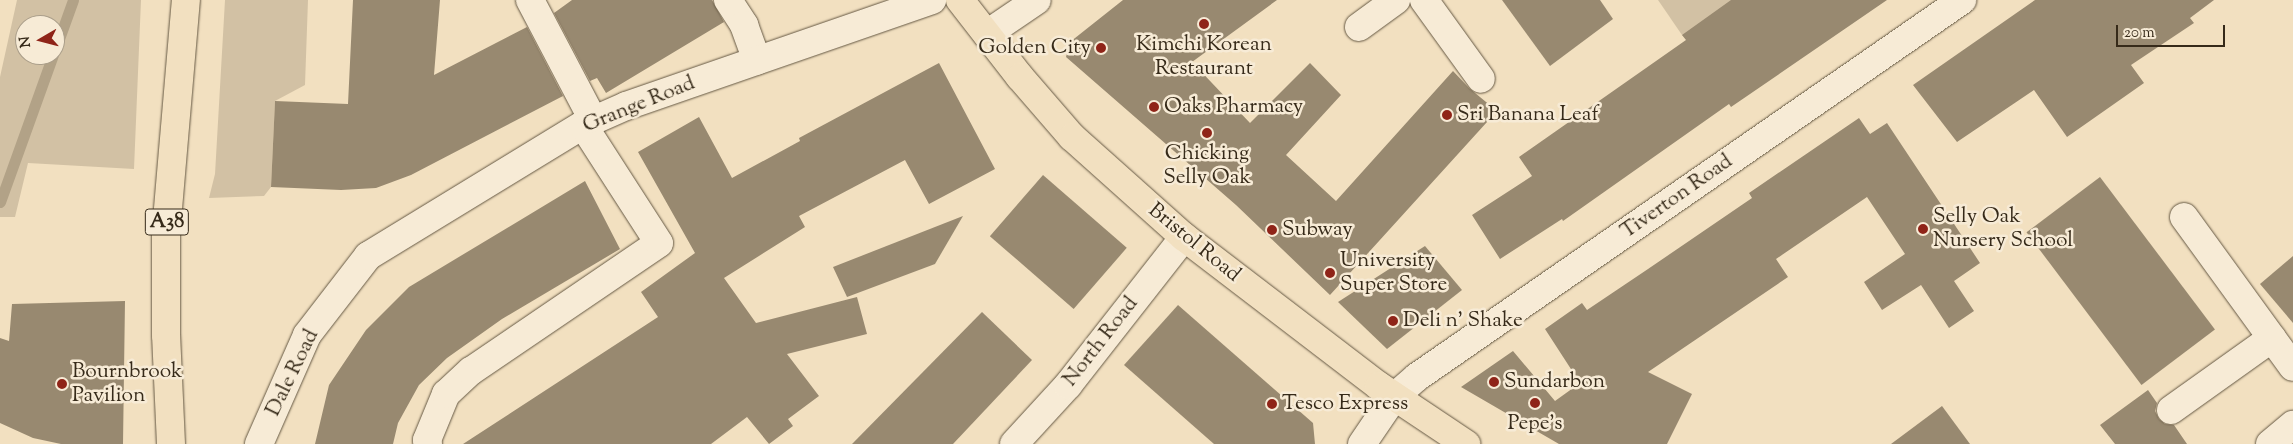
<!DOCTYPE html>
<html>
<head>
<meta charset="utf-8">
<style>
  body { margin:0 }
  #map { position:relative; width:2293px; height:444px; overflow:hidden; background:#f2e0c0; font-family:"Sorts Mill Goudy",serif }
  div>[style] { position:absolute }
  .green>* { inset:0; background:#d2c1a4 }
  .stream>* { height:11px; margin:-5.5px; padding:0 5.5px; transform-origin:5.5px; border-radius:5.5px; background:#b2a287 }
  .building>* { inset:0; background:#988970; transform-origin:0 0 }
  .roads { filter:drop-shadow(0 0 1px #655843) drop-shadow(0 0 1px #655843) }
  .minor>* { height:28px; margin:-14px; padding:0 14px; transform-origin:14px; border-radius:14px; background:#f7ebd6 }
  .major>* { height:28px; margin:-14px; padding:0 14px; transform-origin:14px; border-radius:14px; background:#f2e0c0 }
  .highway>* { height:28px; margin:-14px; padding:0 14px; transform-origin:14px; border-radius:14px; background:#f2e0c0 }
  .dots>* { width:14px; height:14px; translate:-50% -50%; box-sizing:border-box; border:2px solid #f7ebd6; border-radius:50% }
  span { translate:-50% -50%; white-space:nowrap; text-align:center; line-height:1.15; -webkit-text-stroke:5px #f7ebd6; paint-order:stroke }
  .shield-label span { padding:1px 4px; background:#f7ebd6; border:1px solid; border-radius:4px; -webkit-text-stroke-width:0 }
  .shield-label { font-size:20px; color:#362a19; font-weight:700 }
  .poi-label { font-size:21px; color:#362a19 }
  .right { translate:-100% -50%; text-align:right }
  .left { translate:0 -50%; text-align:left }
  .street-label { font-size:21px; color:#362a19 }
  .north { position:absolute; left:15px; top:15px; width:50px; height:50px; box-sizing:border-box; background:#f7ebd6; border:1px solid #aa9e8a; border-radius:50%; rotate:262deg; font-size:14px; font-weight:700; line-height:20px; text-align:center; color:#362a19 }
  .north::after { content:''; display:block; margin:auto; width:18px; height:22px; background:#8f2418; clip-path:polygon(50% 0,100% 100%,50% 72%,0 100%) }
  .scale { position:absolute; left:2116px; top:25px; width:109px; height:22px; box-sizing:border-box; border:2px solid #362a19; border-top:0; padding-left:6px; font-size:15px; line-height:18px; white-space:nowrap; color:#362a19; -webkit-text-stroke:4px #f7ebd6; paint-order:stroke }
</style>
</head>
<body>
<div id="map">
  <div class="green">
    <i style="clip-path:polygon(evenodd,17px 0,141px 0,134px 169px,28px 163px,15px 217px,0 217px,0 77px,17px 0,25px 25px,55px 25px,55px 55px,25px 55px,25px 25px)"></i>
    <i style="clip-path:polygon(225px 0,308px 0,305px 85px,275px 101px,271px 187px,264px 196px,209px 198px,215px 174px)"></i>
    <i style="clip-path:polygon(1658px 0,1755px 0,1694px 47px,1682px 35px)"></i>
  </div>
  <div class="stream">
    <i style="left:55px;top:50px;width:53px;rotate:-70.2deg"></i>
    <i style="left:0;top:202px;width:156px;rotate:-70.2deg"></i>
  </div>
  <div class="building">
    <i style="clip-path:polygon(353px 0,440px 0,434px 75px,527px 27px,563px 96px,411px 175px,376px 188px,341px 190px,271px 187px,275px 101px,348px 104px)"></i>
    <i style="clip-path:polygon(572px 0,712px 0,724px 22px,606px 93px,597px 78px,590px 81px,554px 13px)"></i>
    <i style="clip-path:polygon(1123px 0,1277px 0,1192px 62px,1250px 123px,1310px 63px,1341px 95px,1286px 155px,1336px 201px,1453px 71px,1469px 88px,1497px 111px,1330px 295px,1236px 205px,1066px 57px,1070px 42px)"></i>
    <i style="clip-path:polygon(1502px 0,1600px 0,1613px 19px,1550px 66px)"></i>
    <i style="clip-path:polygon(1731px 0,1887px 0,1731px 107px,1729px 104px,1563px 221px,1562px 219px,1500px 259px,1472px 215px,1532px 176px,1519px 157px,1686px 40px,1682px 35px)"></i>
    <i style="clip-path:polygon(2035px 0,2214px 0,2190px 18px,2194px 23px,2131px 65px,2144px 83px,2067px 137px,2034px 90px,1957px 142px,1913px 85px)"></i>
    <i style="clip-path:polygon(939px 63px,995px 169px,929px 204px,905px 160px,799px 216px,805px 227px,724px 278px,756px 323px,857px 297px,867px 334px,787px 354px,819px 396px,788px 419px,793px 426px,769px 444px,747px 417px,711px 444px,463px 444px,658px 317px,641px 292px,695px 253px,638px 152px,699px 117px,732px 178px,800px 141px,799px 138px)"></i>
    <i style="clip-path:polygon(1859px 118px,1870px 134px,1887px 123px,1980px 263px,1954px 281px,1974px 311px,1949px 328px,1921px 285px,1882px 310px,1864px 282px,1905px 254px,1867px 197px,1776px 259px,1788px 277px,1648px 372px,1692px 394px,1667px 444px,1559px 444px,1461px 387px,1513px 351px,1555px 401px,1580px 383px,1545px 329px,1582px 303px,1587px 310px,1648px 269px,1752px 198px,1749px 193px)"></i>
    <i style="left:1043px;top:175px;width:111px;height:81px;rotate:41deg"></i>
    <i style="left:2100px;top:177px;width:191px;height:92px;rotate:53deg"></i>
    <i style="clip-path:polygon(585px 181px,620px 249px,502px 319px,447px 358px,419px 385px,398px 423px,393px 444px,315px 444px,329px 385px,366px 330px,409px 287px)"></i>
    <i style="clip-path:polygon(963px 216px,935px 264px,847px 297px,833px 267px)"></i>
    <i style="clip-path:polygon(1425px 246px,1462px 290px,1387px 349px,1338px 302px)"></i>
    <i style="clip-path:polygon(2293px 256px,2293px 323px,2260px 284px)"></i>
    <i style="clip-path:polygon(125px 301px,123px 444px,61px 444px,33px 438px,0 423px,0 338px,9px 341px,12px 304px)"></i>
    <i style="clip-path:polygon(1178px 305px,1313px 423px,1315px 444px,1214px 444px,1124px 365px)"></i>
    <i style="clip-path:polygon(982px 312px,1032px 360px,953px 444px,852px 444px)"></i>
    <i style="clip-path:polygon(2148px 390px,2157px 403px,2155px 411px,2159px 419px,2165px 424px,2174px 425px,2187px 444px,2115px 444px,2100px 425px)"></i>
    <i style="clip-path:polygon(1942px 406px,1970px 444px,1891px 444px)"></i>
  </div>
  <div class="roads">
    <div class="minor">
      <i style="left:530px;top:0;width:136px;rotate:62.3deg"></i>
      <i style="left:728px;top:0;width:30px;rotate:57deg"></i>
      <i style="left:744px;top:25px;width:38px;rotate:70deg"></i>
      <i style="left:1424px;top:0;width:97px;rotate:54.2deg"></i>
      <i style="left:1359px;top:27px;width:46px;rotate:-36.1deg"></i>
      <i style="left:987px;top:34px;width:60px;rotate:-34.2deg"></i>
      <i style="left:2184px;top:217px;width:185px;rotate:54deg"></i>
      <i style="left:2171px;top:410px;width:124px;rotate:-35.5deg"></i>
      <i style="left:259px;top:444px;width:119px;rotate:-66.2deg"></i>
      <i style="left:307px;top:335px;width:100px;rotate:-52.3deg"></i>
      <i style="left:368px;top:256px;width:252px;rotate:-31.4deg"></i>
      <i style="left:583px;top:125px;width:47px;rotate:-23.8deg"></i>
      <i style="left:626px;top:106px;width:324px;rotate:-19.1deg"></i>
      <i style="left:428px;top:444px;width:4px;rotate:-104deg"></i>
      <i style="left:427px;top:440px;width:50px;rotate:-67.6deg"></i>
      <i style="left:446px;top:394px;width:34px;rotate:-43deg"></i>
      <i style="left:471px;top:371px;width:227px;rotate:-34.2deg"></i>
      <i style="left:659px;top:243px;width:140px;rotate:-122.8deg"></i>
      <i style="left:1014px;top:444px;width:80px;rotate:-47.5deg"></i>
      <i style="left:1068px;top:385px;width:188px;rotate:-51.9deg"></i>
      <i style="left:1362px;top:444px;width:57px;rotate:-55.8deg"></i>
      <i style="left:1394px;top:397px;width:30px;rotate:-41deg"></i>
      <i style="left:1417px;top:377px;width:663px;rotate:-34.67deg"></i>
      <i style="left:2270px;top:444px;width:30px;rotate:-40deg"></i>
    </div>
    <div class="major">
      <i style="left:960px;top:0;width:98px;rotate:52.1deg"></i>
      <i style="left:1020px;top:77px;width:79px;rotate:49.1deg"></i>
      <i style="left:1072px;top:137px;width:150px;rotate:41.8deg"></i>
      <i style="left:1184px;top:237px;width:245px;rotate:37.4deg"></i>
      <i style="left:1379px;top:386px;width:105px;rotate:33.7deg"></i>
    </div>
    <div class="highway">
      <i style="left:171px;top:444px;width:109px;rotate:-92.6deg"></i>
      <i style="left:166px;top:335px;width:103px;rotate:-90deg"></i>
      <i style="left:166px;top:232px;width:233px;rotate:-85.1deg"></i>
    </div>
  </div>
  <div class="dots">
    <i style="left:1204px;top:24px;background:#8f2418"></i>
    <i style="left:1101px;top:48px;background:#8f2418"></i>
    <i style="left:1154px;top:107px;background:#8f2418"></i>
    <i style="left:1447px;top:115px;background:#8f2418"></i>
    <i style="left:1207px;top:133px;background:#8f2418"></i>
    <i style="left:1923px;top:229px;background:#8f2418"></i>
    <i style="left:1272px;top:230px;background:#8f2418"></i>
    <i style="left:1330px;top:273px;background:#8f2418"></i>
    <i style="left:1393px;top:321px;background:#8f2418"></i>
    <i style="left:1494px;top:382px;background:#8f2418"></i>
    <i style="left:62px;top:384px;background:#8f2418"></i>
    <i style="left:1535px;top:403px;background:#8f2418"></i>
    <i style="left:1272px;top:404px;background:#8f2418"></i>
  </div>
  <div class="shield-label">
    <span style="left:167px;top:222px">A38</span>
  </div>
  <div class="poi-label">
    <span style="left:1204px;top:57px">Kimchi Korean<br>Restaurant</span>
    <span class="right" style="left:1091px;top:48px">Golden City</span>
    <span class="left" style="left:1164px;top:107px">Oaks Pharmacy</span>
    <span class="left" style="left:1457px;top:115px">Sri Banana Leaf</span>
    <span style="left:1207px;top:166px">Chicking<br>Selly Oak</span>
    <span class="left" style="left:1933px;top:229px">Selly Oak<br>Nursery School</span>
    <span class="left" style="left:1282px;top:230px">Subway</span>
    <span class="left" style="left:1340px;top:273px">University<br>Super Store</span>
    <span class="left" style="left:1403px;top:321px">Deli n' Shake</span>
    <span class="left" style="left:72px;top:384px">Bournbrook<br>Pavilion</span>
    <span class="left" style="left:1504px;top:382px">Sundarbon</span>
    <span class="left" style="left:1282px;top:404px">Tesco Express</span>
    <span style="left:1535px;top:424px">Pepe's</span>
  </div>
  <div class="street-label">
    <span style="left:639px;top:105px;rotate:-22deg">Grange Road</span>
    <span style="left:1677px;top:197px;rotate:-35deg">Tiverton Road</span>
    <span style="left:1194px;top:243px;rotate:39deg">Bristol Road</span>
    <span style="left:1101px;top:342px;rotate:-52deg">North Road</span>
    <span style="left:293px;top:373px;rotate:-64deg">Dale Road</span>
  </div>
  <div class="north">N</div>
  <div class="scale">20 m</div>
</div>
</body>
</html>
